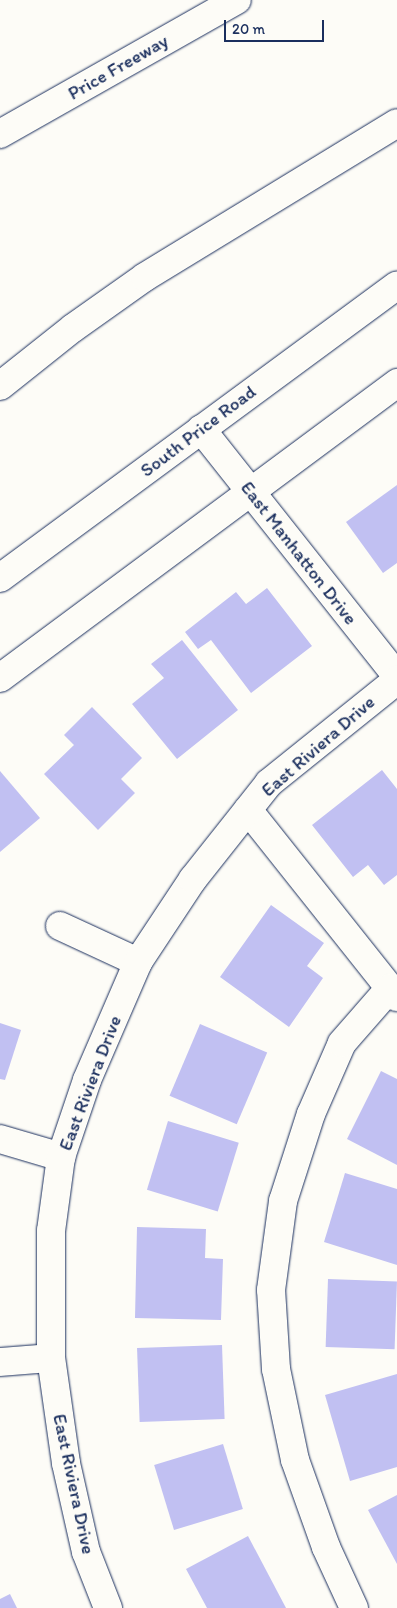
<!DOCTYPE html>
<html>
<head>
<meta charset="utf-8">
<style>
  body { margin:0 }
  #map { position:relative; width:397px; height:1608px; overflow:hidden; background:#fdfcf7; font-family:Itim,sans-serif }
  div>[style] { position:absolute }
  .building>* { inset:0; background:#c1c0f2; transform-origin:0 0 }
  .roads { filter:drop-shadow(0 0 1px #1b2f5e) drop-shadow(0 0 1px #1b2f5e) }
  .minor>* { height:28px; margin:-14px; padding:0 14px; transform-origin:14px; border-radius:14px; background:#fdfcf7 }
  .major>* { height:28px; margin:-14px; padding:0 14px; transform-origin:14px; border-radius:14px; background:#fdfcf7 }
  .highway>* { height:28px; margin:-14px; padding:0 14px; transform-origin:14px; border-radius:14px; background:#fdfcf7 }
  span { translate:-50% -50%; white-space:nowrap; text-align:center; line-height:1.15; -webkit-text-stroke:4px #fdfcf7; paint-order:stroke }
  .street-label { font-size:19px; color:#1b2f5e }
  .scale { position:absolute; left:224px; top:20px; width:100px; height:22px; box-sizing:border-box; border:2px solid #1b2f5e; border-top:0; padding-left:6px; font-size:15px; line-height:18px; white-space:nowrap; color:#1b2f5e; -webkit-text-stroke:4px #fdfcf7; paint-order:stroke }
</style>
</head>
<body>
<div id="map">
  <div class="building">
    <i style="clip-path:polygon(397px 485px,397px 563px,383px 573px,346px 522px)"></i>
    <i style="clip-path:polygon(267px 588px,312px 646px,251px 693px,211px 640px,198px 649px,185px 632px,236px 592px,246px 604px)"></i>
    <i style="clip-path:polygon(182px 640px,238px 710px,177px 759px,132px 704px,164px 678px,151px 664px)"></i>
    <i style="clip-path:polygon(92px 707px,142px 758px,121px 779px,135px 793px,98px 830px,44px 774px,74px 745px,64px 735px)"></i>
    <i style="clip-path:polygon(382px 770px,397px 789px,397px 875px,384px 885px,368px 865px,353px 877px,312px 825px)"></i>
    <i style="clip-path:polygon(0 771px,40px 818px,0 852px)"></i>
    <i style="clip-path:polygon(271px 905px,324px 943px,307px 966px,323px 978px,289px 1027px,220px 977px)"></i>
    <i style="clip-path:polygon(0 1023px,21px 1030px,5px 1080px,0 1079px)"></i>
    <i style="left:200px;top:1024px;width:73px;height:78px;rotate:23deg"></i>
    <i style="clip-path:polygon(381px 1071px,397px 1079px,397px 1165px,347px 1139px)"></i>
    <i style="left:168px;top:1121px;width:74px;height:72px;rotate:17deg"></i>
    <i style="clip-path:polygon(345px 1173px,397px 1189px,397px 1265px,324px 1242px)"></i>
    <i style="clip-path:polygon(137px 1227px,206px 1229px,205px 1258px,223px 1259px,221px 1320px,135px 1318px)"></i>
    <i style="left:328px;top:1279px;width:69px;height:68px;rotate:2deg"></i>
    <i style="left:222px;top:1345px;width:74px;height:85px;rotate:88deg"></i>
    <i style="clip-path:polygon(397px 1374px,397px 1467px,350px 1481px,325px 1395px)"></i>
    <i style="left:223px;top:1444px;width:68px;height:72px;rotate:73deg"></i>
    <i style="clip-path:polygon(397px 1495px,397px 1564px,368px 1510px)"></i>
    <i style="clip-path:polygon(248px 1536px,286px 1608px,207px 1608px,186px 1569px)"></i>
    <i style="clip-path:polygon(10px 1594px,17px 1608px,0 1608px,0 1599px)"></i>
  </div>
  <div class="roads">
    <div class="minor">
      <i style="left:201px;top:429px;width:315px;rotate:51.6deg"></i>
      <i style="left:0;top:678px;width:495px;rotate:-36.6deg"></i>
      <i style="left:248px;top:810px;width:239px;rotate:51.5deg"></i>
      <i style="left:60px;top:926px;width:86px;rotate:24.8deg"></i>
      <i style="left:0;top:1139px;width:64px;rotate:16.4deg"></i>
      <i style="left:0;top:1362px;width:51px;rotate:-4.5deg"></i>
      <i style="left:108px;top:1608px;width:60px;rotate:-111.4deg"></i>
      <i style="left:86px;top:1552px;width:91px;rotate:-102.7deg"></i>
      <i style="left:66px;top:1463px;width:106px;rotate:-98.1deg"></i>
      <i style="left:51px;top:1358px;width:127px;rotate:-90deg"></i>
      <i style="left:51px;top:1231px;width:75px;rotate:-82.3deg"></i>
      <i style="left:61px;top:1157px;width:81px;rotate:-71.3deg"></i>
      <i style="left:87px;top:1080px;width:129px;rotate:-66.6deg"></i>
      <i style="left:138px;top:962px;width:100px;rotate:-56.5deg"></i>
      <i style="left:193px;top:879px;width:122px;rotate:-51.6deg"></i>
      <i style="left:269px;top:783px;width:164px;rotate:-38.8deg"></i>
      <i style="left:354px;top:1608px;width:67px;rotate:-114.7deg"></i>
      <i style="left:326px;top:1547px;width:92px;rotate:-109.6deg"></i>
      <i style="left:295px;top:1460px;width:93px;rotate:-101.8deg"></i>
      <i style="left:276px;top:1369px;width:79px;rotate:-93.6deg"></i>
      <i style="left:271px;top:1290px;width:90px;rotate:-82.3deg"></i>
      <i style="left:283px;top:1201px;width:91px;rotate:-72.2deg"></i>
      <i style="left:311px;top:1114px;width:77px;rotate:-66.4deg"></i>
      <i style="left:342px;top:1043px;width:73px;rotate:-48.9deg"></i>
    </div>
    <div class="major">
      <i style="left:0;top:578px;width:493px;rotate:-36.4deg"></i>
    </div>
    <div class="highway">
      <i style="left:0;top:134px;width:272px;rotate:-29.5deg"></i>
      <i style="left:0;top:386px;width:93px;rotate:-38.5deg"></i>
      <i style="left:73px;top:328px;width:88px;rotate:-35.3deg"></i>
      <i style="left:145px;top:277px;width:295px;rotate:-31.4deg"></i>
    </div>
  </div>
  <div class="street-label">
    <span style="left:118px;top:67px;rotate:-30deg">Price Freeway</span>
    <span style="left:198px;top:431px;rotate:-37deg">South Price Road</span>
    <span style="left:299px;top:553px;rotate:52deg">East Manhatton Drive</span>
    <span style="left:318px;top:746px;rotate:-41deg">East Riviera Drive</span>
    <span style="left:90px;top:1083px;rotate:-69deg">East Riviera Drive</span>
    <span style="left:74px;top:1484px;rotate:78deg">East Riviera Drive</span>
  </div>
  <div class="scale">20 m</div>
</div>
</body>
</html>
